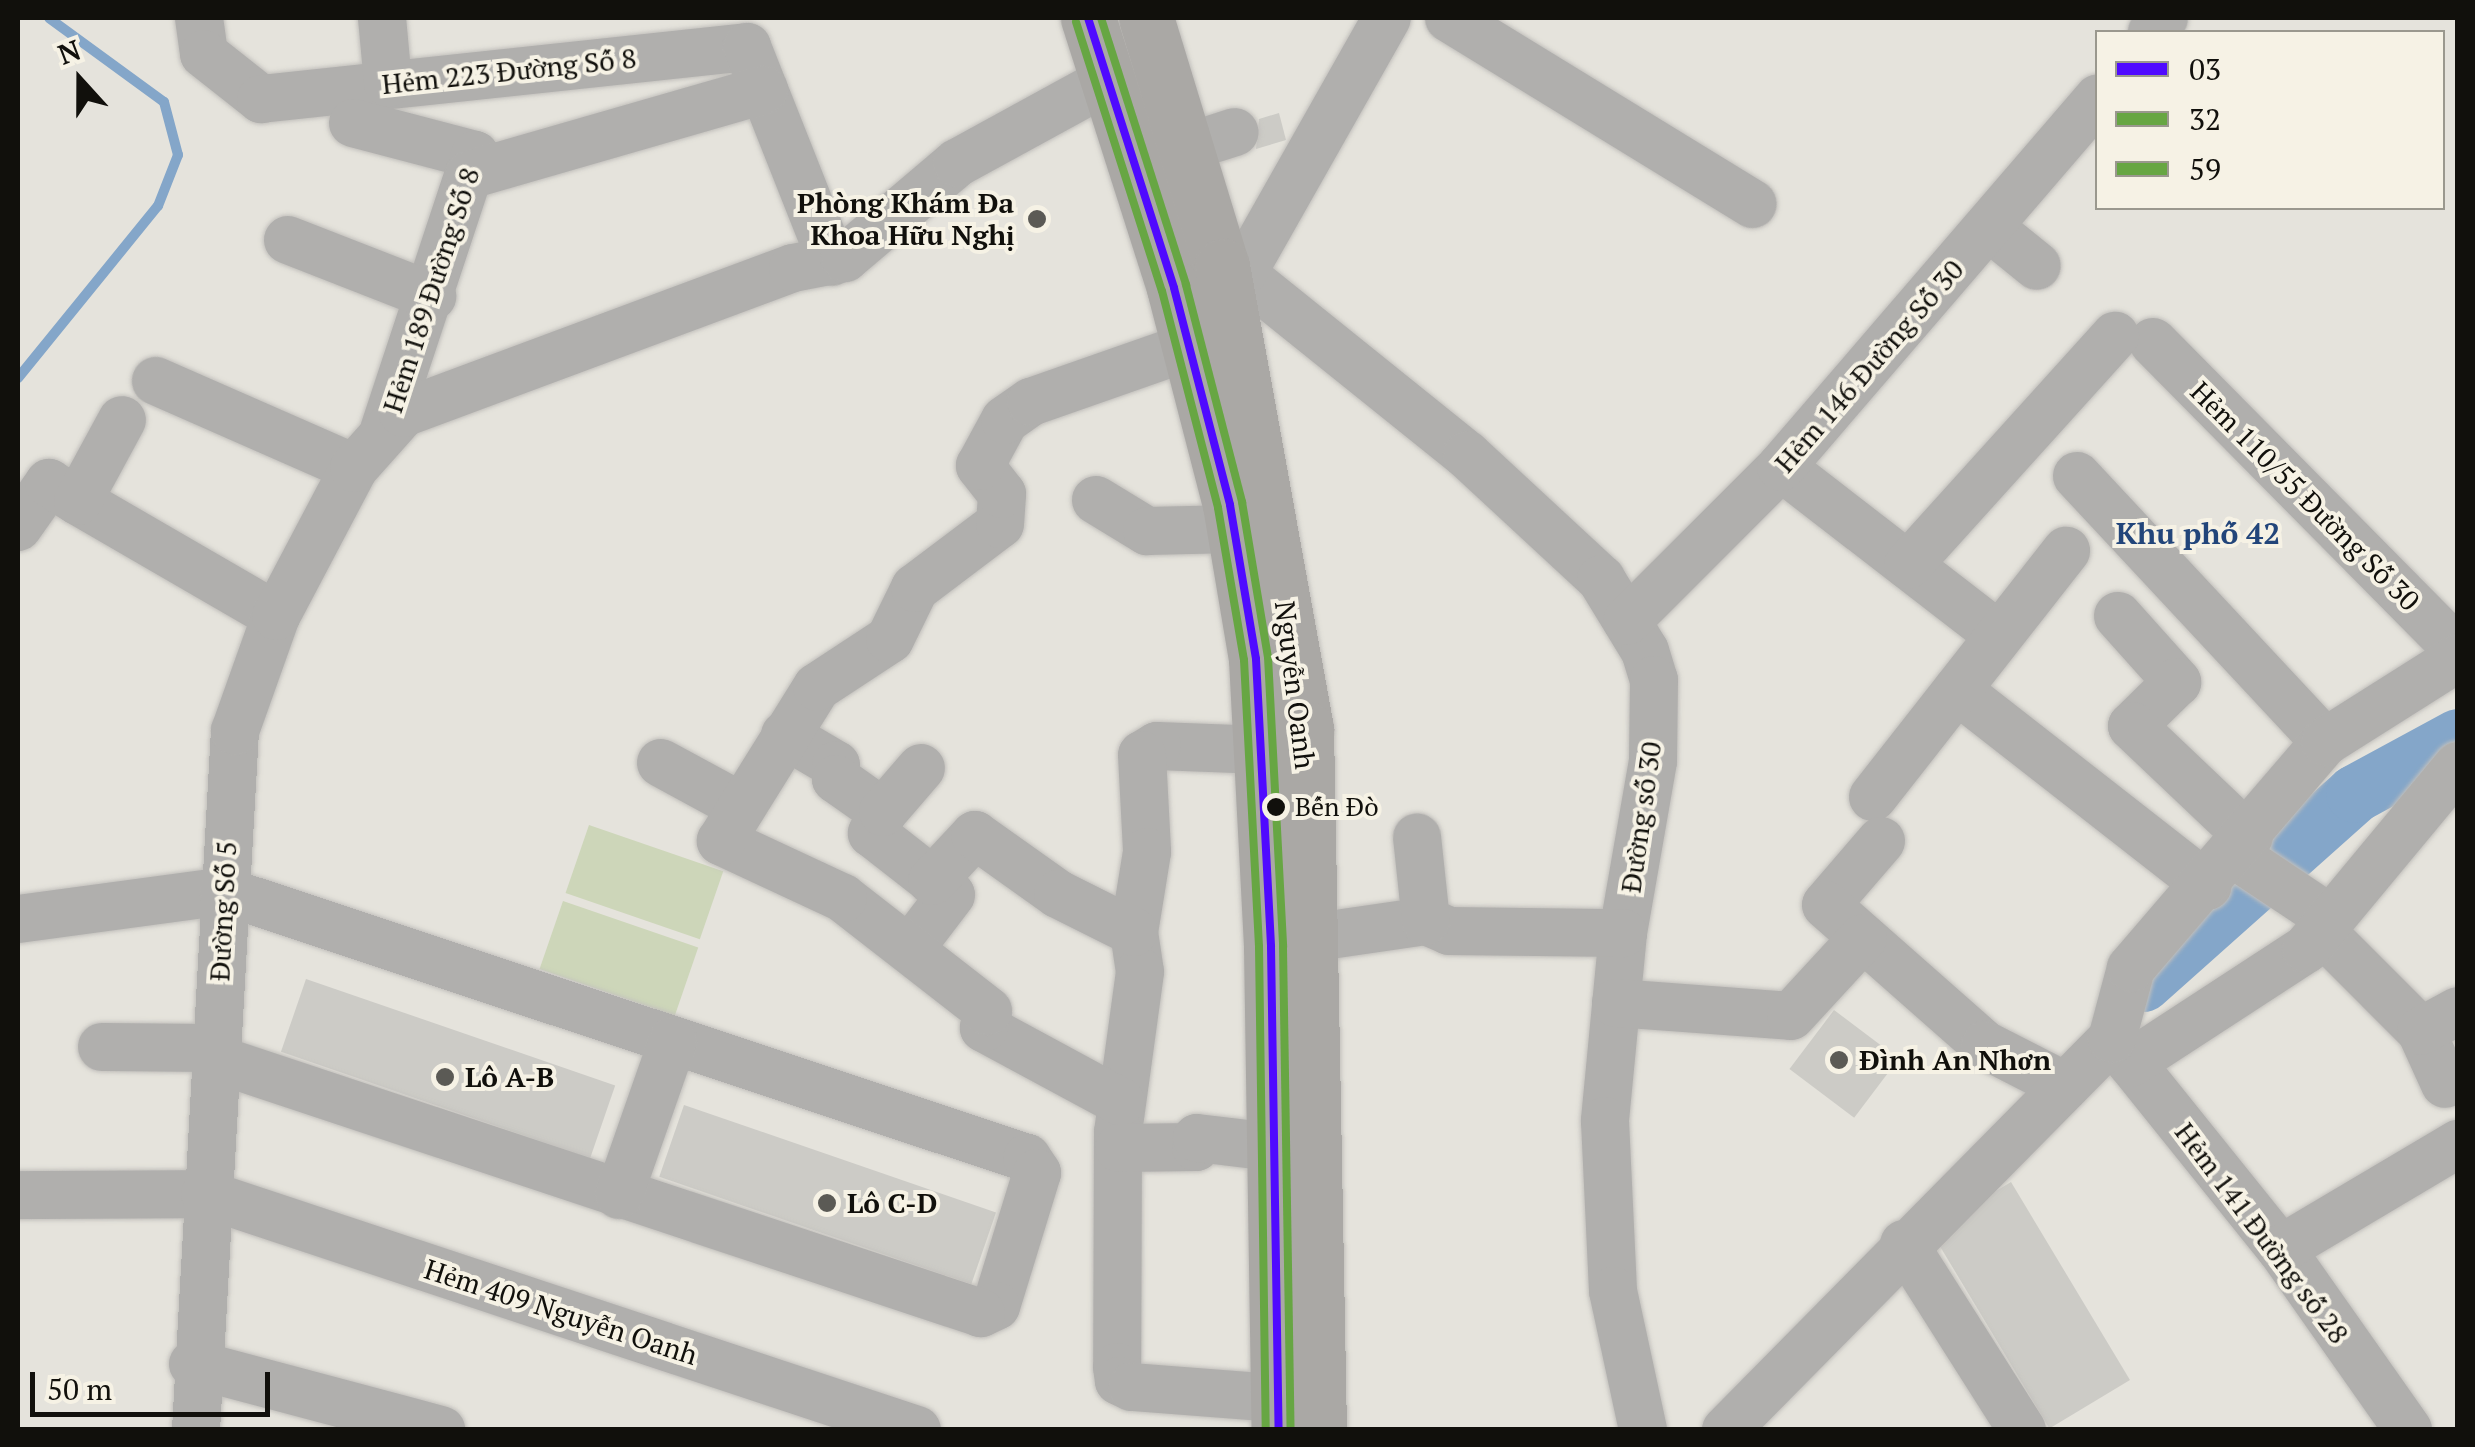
<!DOCTYPE html>
<html>
<head>
<meta charset="utf-8">
<style>
  body { margin:0 }
  #map { position:relative; width:2475px; height:1447px; overflow:hidden; background:#e5e3dc; font-family:"PT Serif",serif }
  div>[style] { position:absolute }
  .green>* { inset:0; background:#cdd6b9; transform-origin:0 0 }
  .stream>* { height:10px; margin:-5px; padding:0 5px; transform-origin:5px; border-radius:5px; background:#84a6c9 }
  .river>* { height:58px; margin:-29px; padding:0 29px; transform-origin:29px; border-radius:29px; background:#84a6c9 }
  .building>* { inset:0; background:#cccbc6; transform-origin:0 0 }
  .roads { filter:drop-shadow(0 0 2px #c2c0bc) drop-shadow(0 0 2px #c2c0bc) }
  .minor>* { height:48px; margin:-24px; padding:0 24px; transform-origin:24px; border-radius:24px; background:#b0afad }
  .major>* { height:55px; margin:-27.5px; padding:0 27.5px; transform-origin:27.5px; border-radius:27.5px; background:#aaa8a5 }
  .bus-1>* { height:8px; margin:-4px; padding:0 4px; transform-origin:4px; border-radius:4px; background:#4f0aff }
  .bus-2>* { height:8px; margin:-4px; padding:0 4px; transform-origin:4px; border-radius:4px; background:#67a643 }
  .bus-3>* { height:8px; margin:-4px; padding:0 4px; transform-origin:4px; border-radius:4px; background:#67a643 }
  .dots>* { width:28px; height:28px; translate:-50% -50%; box-sizing:border-box; border:5px solid #f6f2e5; border-radius:50% }
  span { translate:-50% -50%; white-space:nowrap; text-align:center; line-height:1.15; -webkit-text-stroke:8px #f6f2e5; paint-order:stroke }
  .bus-label { font-size:26px; color:#11100c }
  .left { translate:0 -50%; text-align:left }
  .street-label { font-size:28px; color:#11100c }
  .poi-label { font-size:28px; color:#11100c; font-weight:700 }
  .right { translate:-100% -50%; text-align:right }
  .neighbourhood-label { font-size:30px; color:#22457a; font-weight:700 }
  .frame { position:absolute; inset:0; border:20px solid #11100c; pointer-events:none }
  .legend { position:absolute; left:2095px; top:30px; width:350px; height:180px; box-sizing:border-box; background:#f6f2e5; border:2px solid #9a988e; margin:0; padding:12px 18px; list-style:none; font-size:30px; color:#11100c }
  .legend li { display:flex; align-items:center; gap:20px; height:50px }
  .legend b { width:50px; border:2px solid #9a988e }
  .north { position:absolute; left:30px; top:30px; width:100px; height:100px; -webkit-text-stroke:8px #f6f2e5; paint-order:stroke; rotate:339deg; font-size:28px; font-weight:700; line-height:40px; text-align:center; color:#11100c }
  .north::after { content:''; display:block; margin:auto; width:35px; height:45px; background:#11100c; clip-path:polygon(50% 0,100% 100%,50% 72%,0 100%) }
  .scale { position:absolute; left:30px; top:1372px; width:240px; height:45px; box-sizing:border-box; border:5px solid #11100c; border-top:0; padding-left:12px; font-size:30px; line-height:35px; white-space:nowrap; color:#11100c; -webkit-text-stroke:8px #f6f2e5; paint-order:stroke }
</style>
</head>
<body>
<div id="map">
  <div class="green">
    <i style="left:589px;top:825px;width:142px;height:72px;rotate:19deg"></i>
    <i style="left:563px;top:901px;width:143px;height:72px;rotate:19deg"></i>
  </div>
  <div class="stream">
    <i style="left:18px;top:378px;width:222px;rotate:-50.9deg"></i>
    <i style="left:158px;top:206px;width:55px;rotate:-68.6deg"></i>
    <i style="left:178px;top:155px;width:55px;rotate:-104.8deg"></i>
    <i style="left:164px;top:102px;width:142px;rotate:-143.9deg"></i>
  </div>
  <div class="river">
    <i style="left:2143px;top:983px;width:284px;rotate:-41.7deg"></i>
    <i style="left:2355px;top:794px;width:117px;rotate:-28.5deg"></i>
  </div>
  <div class="building">
    <i style="clip-path:polygon(1279px 113px,1286px 140px,1256px 149px,1259px 119px)"></i>
    <i style="left:306px;top:979px;width:327px;height:77px;rotate:19deg"></i>
    <i style="left:1834px;top:1010px;width:81px;height:74px;rotate:37deg"></i>
    <i style="left:684px;top:1105px;width:330px;height:76px;rotate:19deg"></i>
    <i style="left:2011px;top:1182px;width:231px;height:94px;rotate:59deg"></i>
  </div>
  <div class="roads">
    <div class="minor">
      <i style="left:199px;top:18px;width:36px;rotate:82deg"></i>
      <i style="left:204px;top:54px;width:73px;rotate:38.3deg"></i>
      <i style="left:261px;top:99px;width:489px;rotate:-6.1deg"></i>
      <i style="left:747px;top:47px;width:231px;rotate:68.4deg"></i>
      <i style="left:382px;top:18px;width:65px;rotate:84.7deg"></i>
      <i style="left:1449px;top:18px;width:356px;rotate:31.5deg"></i>
      <i style="left:2152px;top:32px;width:18px;rotate:-49deg"></i>
      <i style="left:353px;top:123px;width:126px;rotate:14.7deg"></i>
      <i style="left:475px;top:155px;width:290px;rotate:108.3deg"></i>
      <i style="left:1185px;top:148px;width:52px;rotate:-17.7deg"></i>
      <i style="left:469px;top:175px;width:307px;rotate:-16.1deg"></i>
      <i style="left:1990px;top:228px;width:60px;rotate:39deg"></i>
      <i style="left:288px;top:240px;width:155px;rotate:21.3deg"></i>
      <i style="left:1196px;top:273px;width:27px;rotate:-15deg"></i>
      <i style="left:1222px;top:266px;width:22px;rotate:22deg"></i>
      <i style="left:1242px;top:274px;width:289px;rotate:38.8deg"></i>
      <i style="left:1467px;top:455px;width:183px;rotate:42.8deg"></i>
      <i style="left:1601px;top:579px;width:84px;rotate:58.6deg"></i>
      <i style="left:1645px;top:651px;width:30px;rotate:73deg"></i>
      <i style="left:1654px;top:680px;width:81px;rotate:90.7deg"></i>
      <i style="left:1653px;top:761px;width:175px;rotate:99.9deg"></i>
      <i style="left:1623px;top:933px;width:189px;rotate:95.5deg"></i>
      <i style="left:1605px;top:1121px;width:170px;rotate:87.3deg"></i>
      <i style="left:1613px;top:1291px;width:142px;rotate:77.8deg"></i>
      <i style="left:1242px;top:274px;width:294px;rotate:-60.5deg"></i>
      <i style="left:2153px;top:342px;width:433px;rotate:45.3deg"></i>
      <i style="left:156px;top:381px;width:216px;rotate:23.7deg"></i>
      <i style="left:1781px;top:467px;width:274px;rotate:37.7deg"></i>
      <i style="left:2077px;top:476px;width:364px;rotate:47deg"></i>
      <i style="left:1096px;top:500px;width:60px;rotate:31.3deg"></i>
      <i style="left:1147px;top:531px;width:87px;rotate:-1.3deg"></i>
      <i style="left:78px;top:501px;width:229px;rotate:30.1deg"></i>
      <i style="left:18px;top:527px;width:54px;rotate:-54.8deg"></i>
      <i style="left:49px;top:483px;width:34px;rotate:32deg"></i>
      <i style="left:78px;top:501px;width:92px;rotate:-61.5deg"></i>
      <i style="left:1908px;top:565px;width:309px;rotate:-47.9deg"></i>
      <i style="left:2118px;top:616px;width:89px;rotate:48.2deg"></i>
      <i style="left:2177px;top:682px;width:63px;rotate:135.6deg"></i>
      <i style="left:2132px;top:726px;width:161px;rotate:43.5deg"></i>
      <i style="left:1627px;top:621px;width:218px;rotate:-45deg"></i>
      <i style="left:1781px;top:467px;width:486px;rotate:-49.3deg"></i>
      <i style="left:1957px;top:690px;width:318px;rotate:38deg"></i>
      <i style="left:785px;top:735px;width:59px;rotate:30.5deg"></i>
      <i style="left:836px;top:765px;width:14px;rotate:90deg"></i>
      <i style="left:836px;top:779px;width:57px;rotate:35.1deg"></i>
      <i style="left:883px;top:812px;width:24px;rotate:118deg"></i>
      <i style="left:872px;top:833px;width:100px;rotate:38.1deg"></i>
      <i style="left:951px;top:895px;width:64px;rotate:127.4deg"></i>
      <i style="left:1263px;top:750px;width:106px;rotate:-177.8deg"></i>
      <i style="left:1157px;top:746px;width:17px;rotate:149deg"></i>
      <i style="left:1142px;top:755px;width:97px;rotate:87deg"></i>
      <i style="left:1147px;top:852px;width:81px;rotate:99.2deg"></i>
      <i style="left:1134px;top:932px;width:40px;rotate:81.5deg"></i>
      <i style="left:1140px;top:972px;width:162px;rotate:97.8deg"></i>
      <i style="left:1118px;top:1132px;width:235px;rotate:90.2deg"></i>
      <i style="left:1117px;top:1367px;width:14px;rotate:82deg"></i>
      <i style="left:1119px;top:1381px;width:14px;rotate:25deg"></i>
      <i style="left:1132px;top:1387px;width:144px;rotate:4.4deg"></i>
      <i style="left:661px;top:763px;width:92px;rotate:28.5deg"></i>
      <i style="left:1873px;top:797px;width:313px;rotate:-51.9deg"></i>
      <i style="left:883px;top:812px;width:58px;rotate:-49.2deg"></i>
      <i style="left:1881px;top:841px;width:84px;rotate:130.7deg"></i>
      <i style="left:1826px;top:905px;width:212px;rotate:41.4deg"></i>
      <i style="left:1985px;top:1045px;width:90px;rotate:27.1deg"></i>
      <i style="left:2235px;top:855px;width:115px;rotate:33.7deg"></i>
      <i style="left:932px;top:881px;width:63px;rotate:-46.9deg"></i>
      <i style="left:975px;top:835px;width:102px;rotate:35.4deg"></i>
      <i style="left:1058px;top:894px;width:85px;rotate:26.6deg"></i>
      <i style="left:18px;top:919px;width:208px;rotate:-7.7deg"></i>
      <i style="left:224px;top:891px;width:846px;rotate:18.39deg"></i>
      <i style="left:1027px;top:1158px;width:18px;rotate:56deg"></i>
      <i style="left:1037px;top:1173px;width:139px;rotate:107.1deg"></i>
      <i style="left:996px;top:1306px;width:17px;rotate:155deg"></i>
      <i style="left:981px;top:1313px;width:809px;rotate:-161.63deg"></i>
      <i style="left:1426px;top:921px;width:25px;rotate:23deg"></i>
      <i style="left:1449px;top:931px;width:174px;rotate:0.7deg"></i>
      <i style="left:2321px;top:931px;width:141px;rotate:45deg"></i>
      <i style="left:2421px;top:1031px;width:58px;rotate:65.6deg"></i>
      <i style="left:1309px;top:938px;width:118px;rotate:-8.3deg"></i>
      <i style="left:1426px;top:921px;width:84px;rotate:-96.1deg"></i>
      <i style="left:1616px;top:1003px;width:175px;rotate:4.2deg"></i>
      <i style="left:1791px;top:1016px;width:106px;rotate:-47.3deg"></i>
      <i style="left:2421px;top:1031px;width:42px;rotate:-28.4deg"></i>
      <i style="left:2112px;top:1039px;width:270px;rotate:51.2deg"></i>
      <i style="left:2281px;top:1249px;width:221px;rotate:54.9deg"></i>
      <i style="left:102px;top:1047px;width:112px;rotate:0.5deg"></i>
      <i style="left:2131px;top:1063px;width:209px;rotate:-33.1deg"></i>
      <i style="left:2306px;top:949px;width:238px;rotate:-50.3deg"></i>
      <i style="left:1121px;top:1102px;width:156px;rotate:-151.6deg"></i>
      <i style="left:984px;top:1028px;width:17px;rotate:-77deg"></i>
      <i style="left:988px;top:1011px;width:184px;rotate:-142.1deg"></i>
      <i style="left:843px;top:898px;width:135px;rotate:-155deg"></i>
      <i style="left:721px;top:841px;width:181px;rotate:-58.1deg"></i>
      <i style="left:817px;top:687px;width:87px;rotate:-33.3deg"></i>
      <i style="left:890px;top:639px;width:57px;rotate:-63.9deg"></i>
      <i style="left:915px;top:588px;width:106px;rotate:-37deg"></i>
      <i style="left:1000px;top:524px;width:30px;rotate:-86deg"></i>
      <i style="left:1002px;top:494px;width:36px;rotate:-128deg"></i>
      <i style="left:980px;top:466px;width:52px;rotate:-61.5deg"></i>
      <i style="left:1005px;top:420px;width:32px;rotate:-35deg"></i>
      <i style="left:1031px;top:402px;width:166px;rotate:-19.3deg"></i>
      <i style="left:1119px;top:1148px;width:77px;rotate:-0.7deg"></i>
      <i style="left:1196px;top:1147px;width:9px;rotate:-84deg"></i>
      <i style="left:1197px;top:1138px;width:77px;rotate:6.8deg"></i>
      <i style="left:18px;top:1195px;width:187px;rotate:-0.3deg"></i>
      <i style="left:205px;top:1194px;width:750px;rotate:18.34deg"></i>
      <i style="left:619px;top:1195px;width:163px;rotate:-70.7deg"></i>
      <i style="left:1904px;top:1244px;width:220px;rotate:57.6deg"></i>
      <i style="left:2281px;top:1249px;width:206px;rotate:-30.7deg"></i>
      <i style="left:193px;top:1364px;width:257px;rotate:14.9deg"></i>
      <i style="left:196px;top:1430px;width:700px;rotate:-86.81deg"></i>
      <i style="left:235px;top:731px;width:122px;rotate:-70.4deg"></i>
      <i style="left:276px;top:616px;width:167px;rotate:-62.2deg"></i>
      <i style="left:354px;top:468px;width:74px;rotate:-48.3deg"></i>
      <i style="left:403px;top:413px;width:416px;rotate:-20.4deg"></i>
      <i style="left:793px;top:268px;width:53px;rotate:-10.9deg"></i>
      <i style="left:845px;top:258px;width:147px;rotate:-40.3deg"></i>
      <i style="left:957px;top:163px;width:171px;rotate:-28.7deg"></i>
      <i style="left:1726px;top:1430px;width:549px;rotate:-45.37deg"></i>
      <i style="left:2112px;top:1039px;width:73px;rotate:-75deg"></i>
      <i style="left:2131px;top:968px;width:298px;rotate:-49.4deg"></i>
      <i style="left:2325px;top:742px;width:157px;rotate:-32.3deg"></i>
    </div>
    <div class="major">
      <i style="left:1088px;top:18px;width:283px;rotate:72.3deg"></i>
      <i style="left:1174px;top:288px;width:224px;rotate:75.5deg"></i>
      <i style="left:1230px;top:505px;width:156px;rotate:80.4deg"></i>
      <i style="left:1256px;top:659px;width:288px;rotate:87deg"></i>
      <i style="left:1271px;top:947px;width:483px;rotate:89.1deg"></i>
      <i style="left:1146px;top:18px;width:259px;rotate:73deg"></i>
      <i style="left:1222px;top:266px;width:471px;rotate:79.7deg"></i>
      <i style="left:1306px;top:729px;width:701px;rotate:88.94deg"></i>
    </div>
  </div>
  <div class="bus-1">
    <i style="left:1088px;top:18px;width:283px;rotate:72.3deg"></i>
    <i style="left:1174px;top:288px;width:224px;rotate:75.5deg"></i>
    <i style="left:1230px;top:505px;width:156px;rotate:80.4deg"></i>
    <i style="left:1256px;top:659px;width:288px;rotate:87deg"></i>
    <i style="left:1271px;top:947px;width:483px;rotate:89.1deg"></i>
  </div>
  <div class="bus-2">
    <i style="left:1076px;top:22px;width:282px;rotate:72.3deg"></i>
    <i style="left:1162px;top:291px;width:224px;rotate:75.5deg"></i>
    <i style="left:1218px;top:508px;width:154px;rotate:80.3deg"></i>
    <i style="left:1244px;top:660px;width:287px;rotate:87deg"></i>
    <i style="left:1259px;top:947px;width:483px;rotate:89.2deg"></i>
  </div>
  <div class="bus-3">
    <i style="left:1101px;top:18px;width:280px;rotate:72.3deg"></i>
    <i style="left:1186px;top:285px;width:224px;rotate:75.5deg"></i>
    <i style="left:1242px;top:502px;width:157px;rotate:80.5deg"></i>
    <i style="left:1268px;top:657px;width:290px;rotate:87deg"></i>
    <i style="left:1283px;top:947px;width:483px;rotate:89.1deg"></i>
  </div>
  <div class="dots">
    <i style="left:1037px;top:219px;background:#5b5a55"></i>
    <i style="left:1276px;top:807px;background:#11100c"></i>
    <i style="left:1839px;top:1060px;background:#5b5a55"></i>
    <i style="left:445px;top:1077px;background:#5b5a55"></i>
    <i style="left:827px;top:1203px;background:#5b5a55"></i>
  </div>
  <div class="bus-label">
    <span class="left" style="left:1295px;top:807px">Bến Đò</span>
  </div>
  <div class="street-label">
    <span style="left:509px;top:71px;rotate:-6deg">Hẻm 223 Đường Số 8</span>
    <span style="left:431px;top:290px;rotate:-72deg">Hẻm 189 Đường Số 8</span>
    <span style="left:1869px;top:366px;rotate:-49deg">Hẻm 146 Đường Số 30</span>
    <span style="left:2305px;top:496px;rotate:45deg">Hẻm 110/55 Đường Số 30</span>
    <span style="left:1295px;top:685px;rotate:83deg">Nguyễn Oanh</span>
    <span style="left:1641px;top:817px;rotate:-82deg">Đường số 30</span>
    <span style="left:223px;top:911px;rotate:-87deg">Đường Số 5</span>
    <span style="left:2262px;top:1233px;rotate:53deg">Hẻm 141 Đường số 28</span>
    <span style="left:561px;top:1312px;rotate:18deg">Hẻm 409 Nguyễn Oanh</span>
  </div>
  <div class="poi-label">
    <span class="right" style="left:1014px;top:219px">Phòng Khám Đa<br>Khoa Hữu Nghị</span>
    <span class="left" style="left:1859px;top:1060px">Đình An Nhơn</span>
    <span class="left" style="left:465px;top:1077px">Lô A-B</span>
    <span class="left" style="left:847px;top:1203px">Lô C-D</span>
  </div>
  <div class="neighbourhood-label">
    <span style="left:2198px;top:533px">Khu phố 42</span>
  </div>
  <div class="frame"></div>
  <ul class="legend">
  <li><b style="height:12px;background:#4f0aff"></b>03</li>
  <li><b style="height:12px;background:#67a643"></b>32</li>
  <li><b style="height:12px;background:#67a643"></b>59</li>
  </ul>
  <div class="north">N</div>
  <div class="scale">50 m</div>
</div>
</body>
</html>
